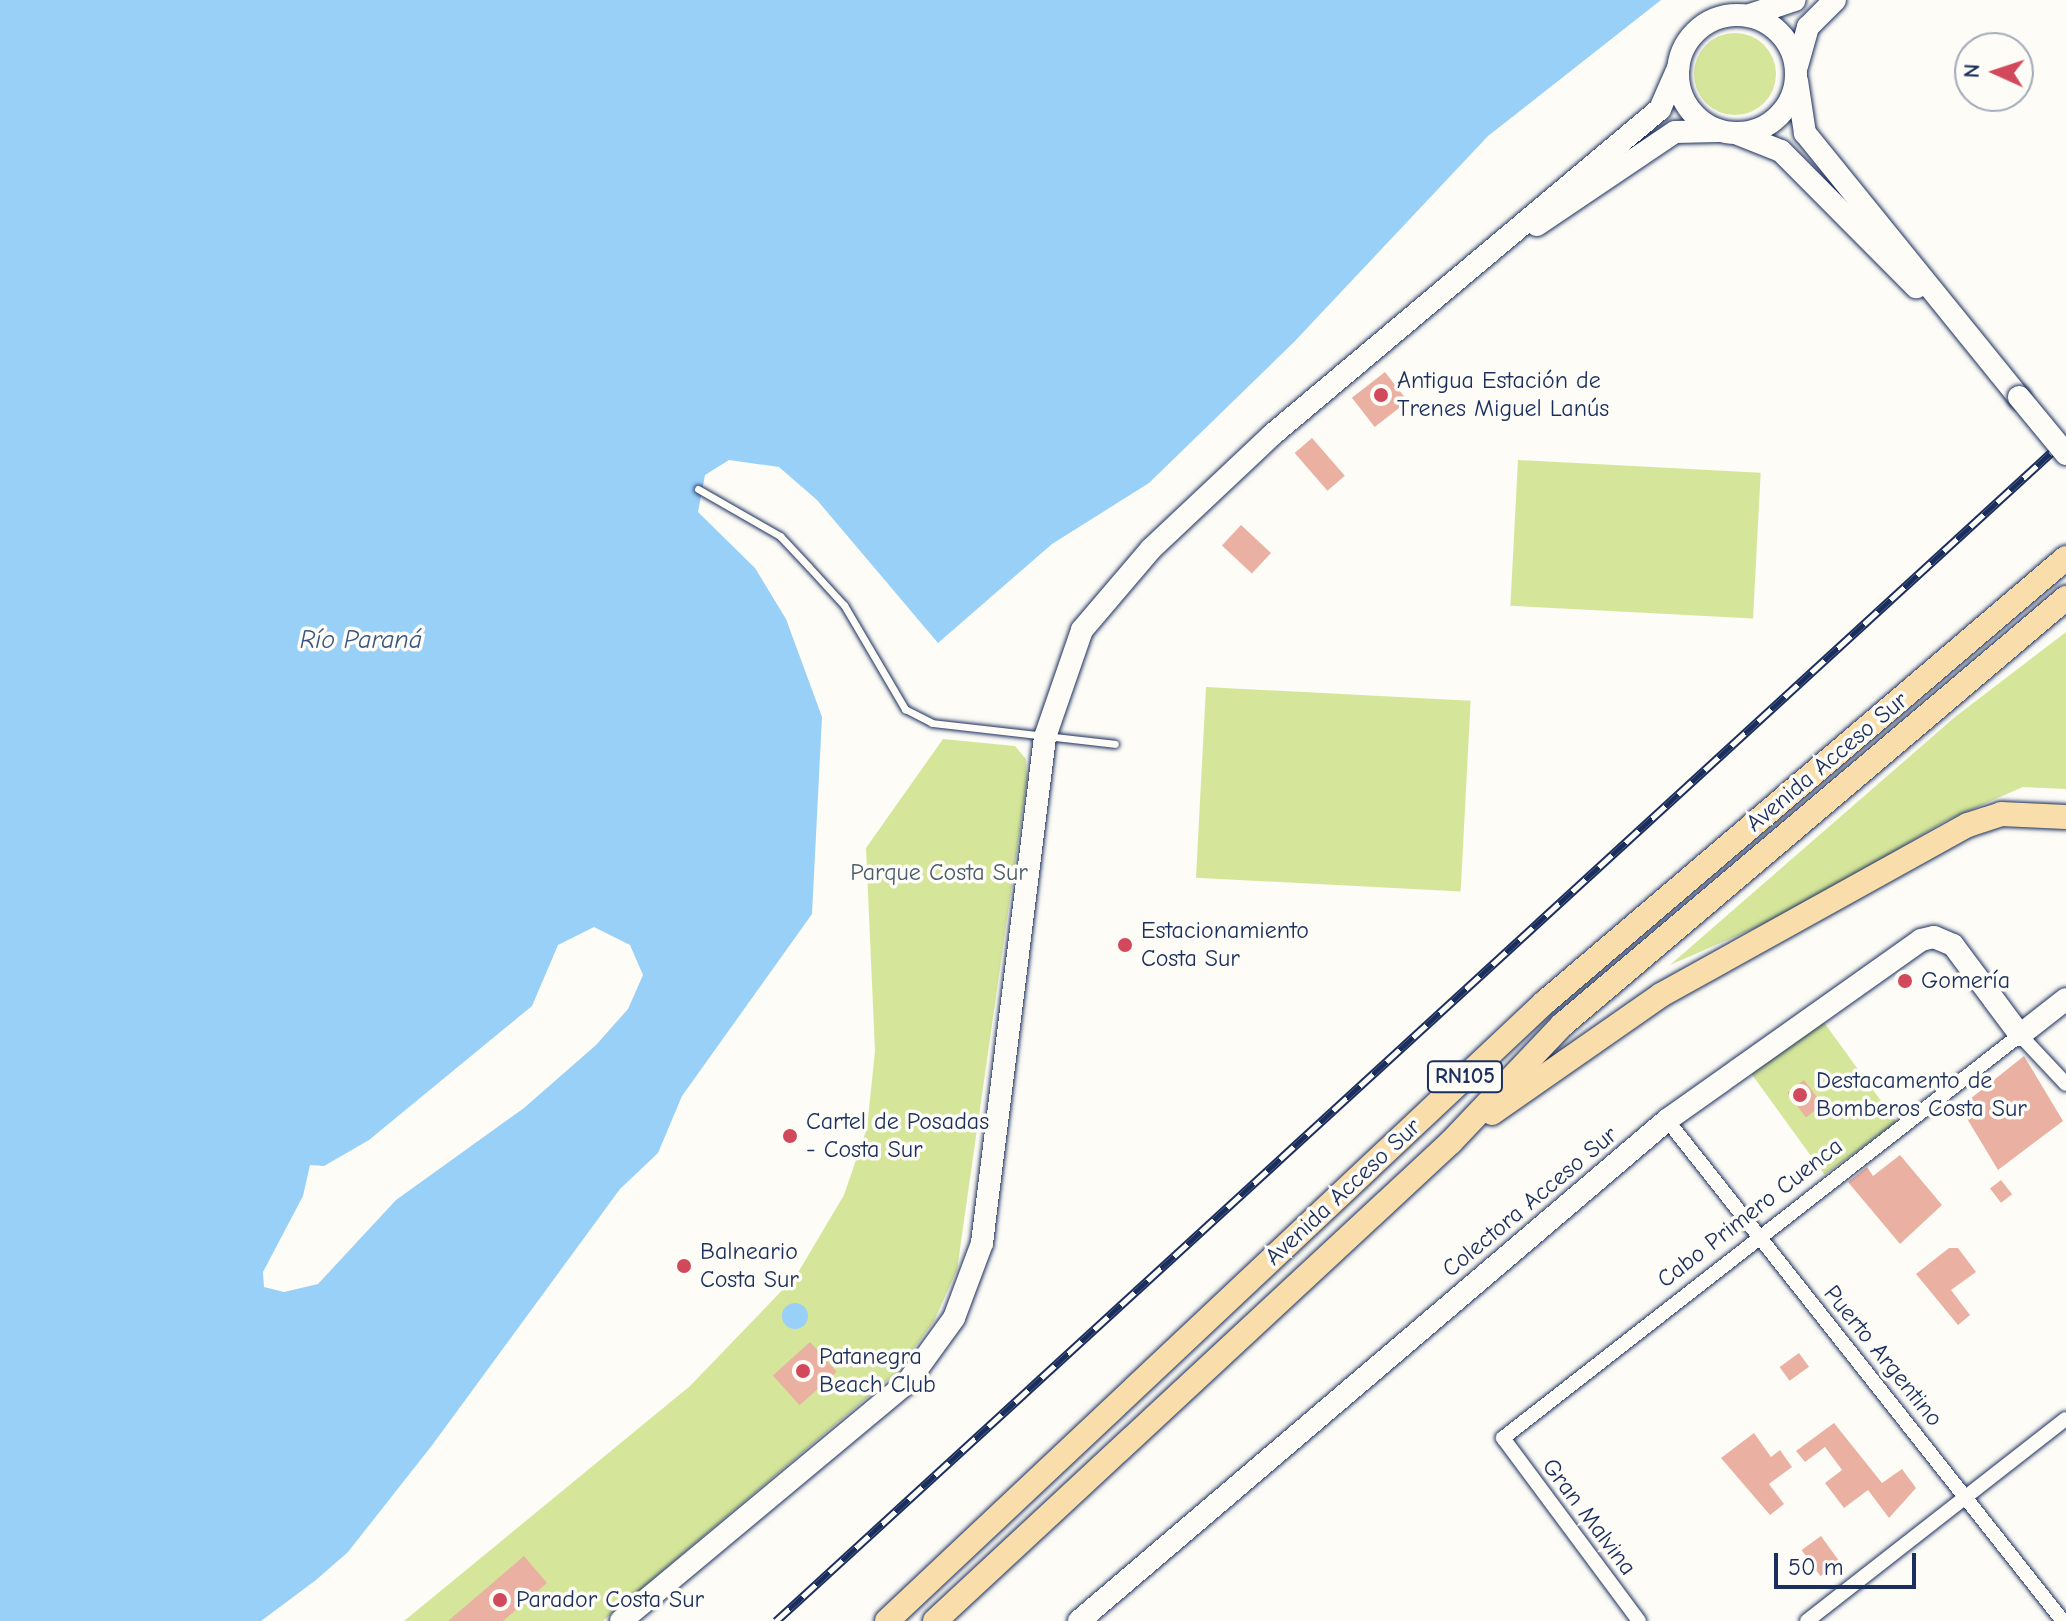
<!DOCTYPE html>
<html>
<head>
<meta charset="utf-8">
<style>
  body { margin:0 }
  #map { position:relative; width:2066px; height:1621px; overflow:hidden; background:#fdfcf7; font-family:"Comic Neue",sans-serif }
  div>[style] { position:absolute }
  .green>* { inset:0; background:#d5e69a; transform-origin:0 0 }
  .round { border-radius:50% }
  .water>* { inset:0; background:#99d0f8 }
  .building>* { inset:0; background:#eab1a3; transform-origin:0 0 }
  .roads { filter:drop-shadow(0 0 2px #1b2f5e) drop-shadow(0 0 2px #1b2f5e) }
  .service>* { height:7px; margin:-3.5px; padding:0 3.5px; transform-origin:3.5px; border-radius:3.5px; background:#fdfcf7 }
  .minor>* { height:14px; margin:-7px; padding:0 7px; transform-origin:7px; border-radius:7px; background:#fdfcf7 }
  .secondary>* { height:22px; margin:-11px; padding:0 11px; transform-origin:11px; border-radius:11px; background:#fdfcf7 }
  .secondary>.ring { margin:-11px; padding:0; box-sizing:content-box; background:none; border:22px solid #fdfcf7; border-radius:50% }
  .trunk>* { height:24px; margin:-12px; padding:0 12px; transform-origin:12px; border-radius:12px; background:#f9deab }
  .rail>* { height:9px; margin-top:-4.5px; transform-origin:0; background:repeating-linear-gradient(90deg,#fdfcf7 0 18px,#1b2f5e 0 36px); box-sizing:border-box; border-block:2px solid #1b2f5e }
  .bridges { filter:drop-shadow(0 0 2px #1b2f5e) drop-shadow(0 0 2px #1b2f5e) }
  .secondary-bridge>* { height:22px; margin:-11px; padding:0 11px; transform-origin:11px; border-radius:11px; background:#fdfcf7 }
  .dots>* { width:22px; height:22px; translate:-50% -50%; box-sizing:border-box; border:4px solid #fdfcf7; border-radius:50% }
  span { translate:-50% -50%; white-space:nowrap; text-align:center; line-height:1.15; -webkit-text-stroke:7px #fdfcf7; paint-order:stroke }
  .shield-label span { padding:2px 6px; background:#fdfcf7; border:2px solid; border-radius:6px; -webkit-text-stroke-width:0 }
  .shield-label { font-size:22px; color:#1b2f5e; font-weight:700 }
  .poi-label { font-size:24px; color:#1b2f5e }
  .left { translate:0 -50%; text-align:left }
  .street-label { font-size:24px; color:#1b2f5e }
  .park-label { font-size:24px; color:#4a5d6d }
  .water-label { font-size:26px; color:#3a5784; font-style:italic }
  .north { position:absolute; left:1954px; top:32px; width:80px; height:80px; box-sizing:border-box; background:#fdfcf7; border:2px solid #a3aaba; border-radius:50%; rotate:273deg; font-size:22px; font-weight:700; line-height:32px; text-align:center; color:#1b2f5e }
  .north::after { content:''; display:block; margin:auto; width:28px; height:36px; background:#d1495b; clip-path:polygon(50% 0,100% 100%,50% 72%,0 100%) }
  .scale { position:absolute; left:1774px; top:1553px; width:142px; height:36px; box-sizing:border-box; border:4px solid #1b2f5e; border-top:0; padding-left:10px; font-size:24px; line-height:28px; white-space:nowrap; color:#1b2f5e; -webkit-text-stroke:6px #fdfcf7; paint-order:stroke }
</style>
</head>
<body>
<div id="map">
  <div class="green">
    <i class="round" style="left:1694px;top:33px;width:82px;height:82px"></i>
    <i style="left:1518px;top:460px;width:243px;height:146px;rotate:3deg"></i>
    <i style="clip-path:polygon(2066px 632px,2066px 789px,2023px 787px,1945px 821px,1794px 911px,1670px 965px,1955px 717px)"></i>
    <i style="left:1206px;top:687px;width:265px;height:191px;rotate:3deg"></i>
    <i style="clip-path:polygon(943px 739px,1015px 746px,1026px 759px,1027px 779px,957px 1270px,934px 1321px,896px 1373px,603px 1621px,404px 1621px,690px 1386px,796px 1276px,844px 1195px,867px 1128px,875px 1051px,866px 848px)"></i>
    <i style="left:1823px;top:1021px;width:125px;height:89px;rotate:54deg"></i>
  </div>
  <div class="water">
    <i style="clip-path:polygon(evenodd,0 0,1661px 0,1488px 136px,1294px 342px,1149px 483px,1052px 544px,938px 643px,817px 500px,779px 467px,729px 460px,705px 475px,698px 512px,755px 568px,786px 619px,822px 717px,812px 914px,682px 1096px,658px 1153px,620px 1189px,433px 1444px,348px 1552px,316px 1580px,261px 1621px,0 1621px,0 0,594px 927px,630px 945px,643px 975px,628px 1009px,596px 1045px,524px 1108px,396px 1200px,318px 1284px,284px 1292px,264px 1287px,263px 1272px,303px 1196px,310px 1165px,324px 1166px,369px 1140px,532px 1006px,558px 945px,594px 927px)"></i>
    <i class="round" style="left:782px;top:1303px;width:26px;height:26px"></i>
  </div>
  <div class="building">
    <i style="left:1385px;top:372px;width:37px;height:42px;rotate:52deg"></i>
    <i style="left:1312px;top:438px;width:50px;height:23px;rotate:49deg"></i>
    <i style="left:1241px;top:525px;width:41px;height:28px;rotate:43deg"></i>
    <i style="clip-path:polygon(2024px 1056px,2063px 1121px,1998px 1170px,1960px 1107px)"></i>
    <i style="left:1804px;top:1080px;width:31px;height:21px;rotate:53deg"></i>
    <i style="clip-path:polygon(1900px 1155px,1942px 1205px,1900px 1244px,1848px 1182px,1867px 1167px,1873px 1176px)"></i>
    <i style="left:2001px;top:1180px;width:18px;height:14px;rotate:52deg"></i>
    <i style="clip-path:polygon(1949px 1248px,1958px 1248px,1976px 1272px,1951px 1290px,1970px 1315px,1958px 1325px,1916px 1274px)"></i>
    <i style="left:810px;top:1342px;width:40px;height:50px;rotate:48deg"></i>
    <i style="left:1799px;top:1353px;width:17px;height:24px;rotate:54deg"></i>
    <i style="clip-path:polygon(1834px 1423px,1882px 1483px,1902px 1469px,1916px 1488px,1889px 1518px,1868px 1490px,1844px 1508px,1825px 1483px,1842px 1470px,1825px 1447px,1805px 1462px,1796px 1451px)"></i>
    <i style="clip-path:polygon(1754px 1433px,1771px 1457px,1780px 1450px,1792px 1467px,1769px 1484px,1784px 1504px,1770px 1515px,1721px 1458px)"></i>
    <i style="left:1821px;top:1536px;width:32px;height:24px;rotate:54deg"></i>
    <i style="clip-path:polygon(524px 1556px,547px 1583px,503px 1621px,448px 1621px)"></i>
  </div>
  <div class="roads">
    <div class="service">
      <i style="left:698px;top:489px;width:95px;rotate:29.8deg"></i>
      <i style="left:780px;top:536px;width:42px;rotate:46.9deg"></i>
      <i style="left:809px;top:567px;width:52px;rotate:47.4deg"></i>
      <i style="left:844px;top:605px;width:121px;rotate:59.6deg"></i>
      <i style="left:905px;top:709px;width:30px;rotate:27deg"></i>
      <i style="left:932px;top:723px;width:184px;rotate:6.5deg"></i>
    </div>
    <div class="minor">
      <i style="left:1667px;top:1120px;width:639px;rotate:51.68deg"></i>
      <i style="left:1639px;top:1621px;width:228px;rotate:-126.6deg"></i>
      <i style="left:1503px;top:1438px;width:656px;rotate:-37.94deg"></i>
      <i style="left:2020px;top:1035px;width:67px;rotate:46.8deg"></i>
      <i style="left:1807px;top:1621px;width:328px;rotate:-38deg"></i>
    </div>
    <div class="secondary">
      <i class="ring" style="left:1678px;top:15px;width:96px;height:96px"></i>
      <i style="left:1750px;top:15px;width:47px;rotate:-18.4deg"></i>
      <i style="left:1797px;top:66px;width:41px;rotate:-74.2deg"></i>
      <i style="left:1808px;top:27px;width:38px;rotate:-45deg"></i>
      <i style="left:1797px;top:81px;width:53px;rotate:81.3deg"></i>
      <i style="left:1805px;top:133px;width:340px;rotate:51deg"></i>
      <i style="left:1738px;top:134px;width:46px;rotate:21.6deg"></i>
      <i style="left:1781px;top:151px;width:192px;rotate:45.2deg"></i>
      <i style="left:1537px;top:225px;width:166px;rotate:-34deg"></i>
      <i style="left:1675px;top:132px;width:43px;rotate:-1.3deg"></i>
      <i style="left:621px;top:1621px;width:372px;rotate:-39.8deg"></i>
      <i style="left:907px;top:1383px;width:80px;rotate:-54.1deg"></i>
      <i style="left:954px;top:1318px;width:80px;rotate:-69.5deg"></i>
      <i style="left:982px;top:1243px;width:510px;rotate:-82.9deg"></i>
      <i style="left:1045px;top:737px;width:113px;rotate:-70.9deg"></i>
      <i style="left:1082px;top:630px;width:106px;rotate:-49.6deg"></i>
      <i style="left:1151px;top:549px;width:168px;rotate:-43.3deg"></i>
      <i style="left:1273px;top:434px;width:505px;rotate:-40.02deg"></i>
      <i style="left:1660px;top:109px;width:45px;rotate:-66.3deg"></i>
      <i style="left:1079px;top:1621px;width:772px;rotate:-40.43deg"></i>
      <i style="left:1667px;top:1120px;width:311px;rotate:-35.3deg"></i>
      <i style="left:1921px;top:940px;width:13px;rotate:-13deg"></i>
      <i style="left:1934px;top:937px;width:21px;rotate:23deg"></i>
      <i style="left:1953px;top:945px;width:112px;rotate:53.3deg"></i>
      <i style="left:2020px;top:1035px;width:58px;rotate:-38deg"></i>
    </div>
    <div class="trunk">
      <i style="left:1492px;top:1113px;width:206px;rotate:-34.9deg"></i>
      <i style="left:1661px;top:995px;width:351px;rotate:-29deg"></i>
      <i style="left:1968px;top:825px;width:35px;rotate:-18deg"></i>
      <i style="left:2001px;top:814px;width:65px;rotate:2.6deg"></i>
      <i style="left:887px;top:1621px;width:902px;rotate:-43.25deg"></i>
      <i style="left:1544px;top:1003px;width:686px;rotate:-40.45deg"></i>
      <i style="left:935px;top:1621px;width:704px;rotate:-42.87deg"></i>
      <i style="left:1451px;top:1142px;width:161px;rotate:-46.5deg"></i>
      <i style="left:1562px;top:1025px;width:661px;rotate:-40.27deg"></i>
    </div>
  </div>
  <div class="rail">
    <i style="left:776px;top:1621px;width:1750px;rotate:-42.5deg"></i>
  </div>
  <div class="bridges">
    <div class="secondary-bridge">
      <i style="left:2019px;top:397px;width:74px;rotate:50.5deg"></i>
    </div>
  </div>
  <div class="dots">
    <i style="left:1381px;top:395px;background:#d1495b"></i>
    <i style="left:1125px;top:945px;background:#d1495b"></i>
    <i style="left:1905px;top:981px;background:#d1495b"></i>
    <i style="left:1800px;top:1095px;background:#d1495b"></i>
    <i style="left:790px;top:1136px;background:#d1495b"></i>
    <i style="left:684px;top:1266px;background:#d1495b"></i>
    <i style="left:803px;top:1371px;background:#d1495b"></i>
    <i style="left:500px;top:1600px;background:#d1495b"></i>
  </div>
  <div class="shield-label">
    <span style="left:1465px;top:1077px">RN105</span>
  </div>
  <div class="poi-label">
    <span class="left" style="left:1397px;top:395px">Antigua Estación de<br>Trenes Miguel Lanús</span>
    <span class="left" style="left:1141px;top:945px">Estacionamiento<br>Costa Sur</span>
    <span class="left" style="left:1921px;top:981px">Gomería</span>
    <span class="left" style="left:1816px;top:1095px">Destacamento de<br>Bomberos Costa Sur</span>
    <span class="left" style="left:806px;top:1136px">Cartel de Posadas<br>- Costa Sur</span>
    <span class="left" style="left:700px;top:1266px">Balneario<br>Costa Sur</span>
    <span class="left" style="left:819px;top:1371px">Patanegra<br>Beach Club</span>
    <span class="left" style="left:516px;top:1600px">Parador Costa Sur</span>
  </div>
  <div class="street-label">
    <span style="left:1827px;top:762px;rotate:-40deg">Avenida Acceso Sur</span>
    <span style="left:1343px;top:1192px;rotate:-43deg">Avenida Acceso Sur</span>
    <span style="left:1530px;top:1202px;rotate:-40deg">Colectora Acceso Sur</span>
    <span style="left:1750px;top:1213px;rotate:-38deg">Cabo Primero Cuenca</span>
    <span style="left:1883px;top:1356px;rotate:51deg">Puerto Argentino</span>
    <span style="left:1589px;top:1517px;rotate:53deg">Gran Malvina</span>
  </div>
  <div class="park-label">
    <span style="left:939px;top:873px">Parque Costa Sur</span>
  </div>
  <div class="water-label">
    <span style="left:361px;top:641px">Río Paraná</span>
  </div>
  <div class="north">N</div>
  <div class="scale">50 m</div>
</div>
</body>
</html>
